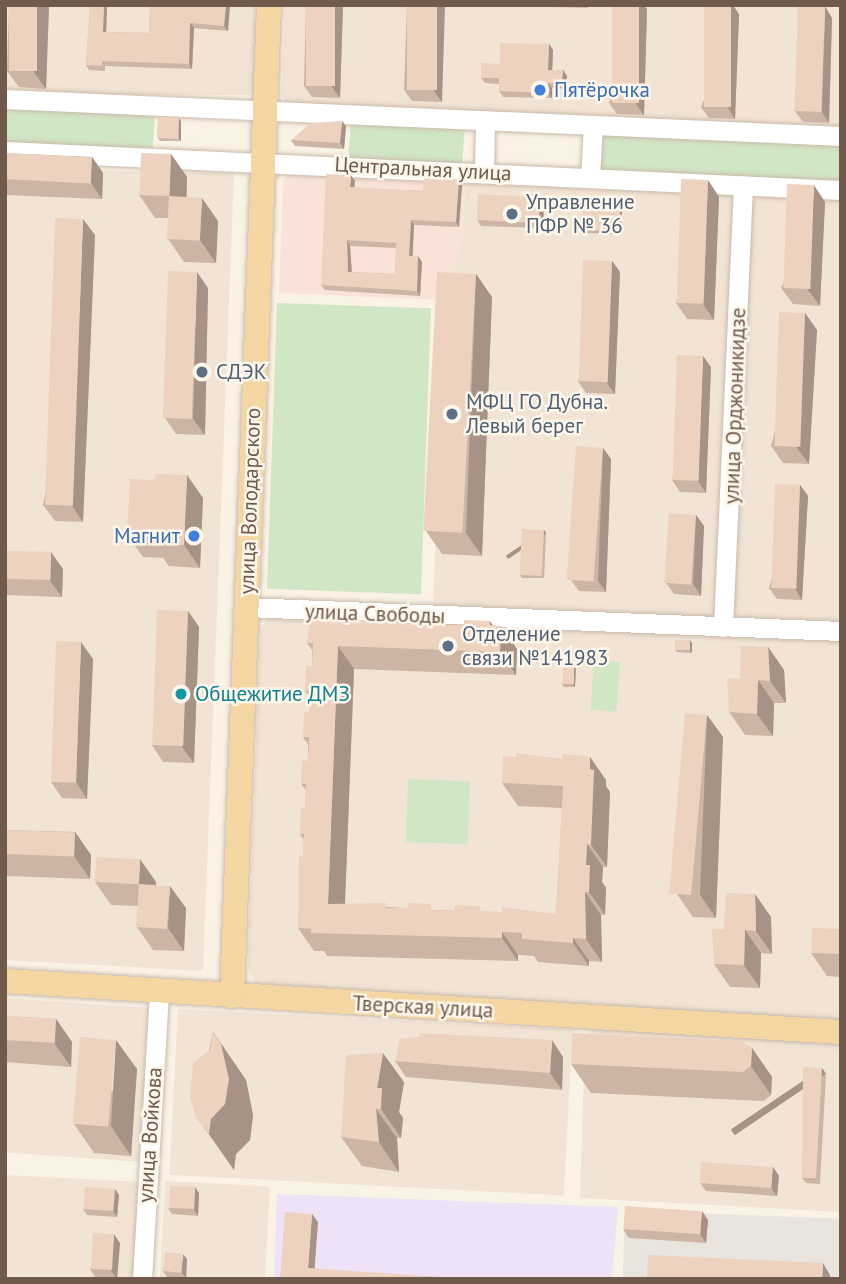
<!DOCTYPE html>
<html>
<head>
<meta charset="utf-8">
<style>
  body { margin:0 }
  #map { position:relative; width:846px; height:1284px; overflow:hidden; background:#faf2e5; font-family:"PT Sans",sans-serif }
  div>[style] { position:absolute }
  .residential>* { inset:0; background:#f1e4d4; transform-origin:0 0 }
  .commercial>* { inset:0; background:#f9e3d9 }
  .industrial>* { inset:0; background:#eae4de; transform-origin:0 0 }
  .education>* { inset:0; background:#efe1f6 }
  .green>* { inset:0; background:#d1e6c4; transform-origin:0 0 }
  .roads { filter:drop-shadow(0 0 2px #cabaac) drop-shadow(0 0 2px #cabaac) }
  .minor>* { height:19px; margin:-9.5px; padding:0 9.5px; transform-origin:9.5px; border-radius:9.5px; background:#fff }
  .major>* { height:24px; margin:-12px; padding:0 12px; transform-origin:12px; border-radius:12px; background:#f3d6a2 }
  .wall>* { inset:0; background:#ccb5a4 }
  .shaded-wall>* { inset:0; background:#a69386; transform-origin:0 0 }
  .building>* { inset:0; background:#edd2bf; transform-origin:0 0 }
  .dots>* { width:19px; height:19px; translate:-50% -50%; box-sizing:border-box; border:4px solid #fdf6ea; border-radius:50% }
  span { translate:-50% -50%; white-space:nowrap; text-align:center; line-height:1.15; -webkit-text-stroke:5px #fdf6ea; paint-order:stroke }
  .shop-label { font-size:21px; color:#366cbe }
  .left { translate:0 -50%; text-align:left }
  .right { translate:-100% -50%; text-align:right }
  .street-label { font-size:21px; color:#705a4c }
  .service-label { font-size:21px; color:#4e5e75 }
  .culture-label { font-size:21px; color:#0d838f }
  .frame { position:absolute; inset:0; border:7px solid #705a4c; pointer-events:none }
</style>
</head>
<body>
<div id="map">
  <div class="residential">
    <i style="left:5px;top:5px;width:250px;height:90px"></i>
    <i style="clip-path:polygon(285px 5px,841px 5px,841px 131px,288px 105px,282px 95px)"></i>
    <i style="clip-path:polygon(5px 169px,234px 173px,203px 971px,5px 960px)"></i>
    <i style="clip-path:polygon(466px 176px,841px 194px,841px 626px,433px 608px,445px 300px,462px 240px)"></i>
    <i style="clip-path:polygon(284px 615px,841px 640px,841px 1025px,256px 984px,248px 968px,260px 631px,267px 619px)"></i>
    <i style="left:5px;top:998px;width:145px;height:154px;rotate:4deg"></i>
    <i style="left:178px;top:1009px;width:395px;height:166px;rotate:3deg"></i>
    <i style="clip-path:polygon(597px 1026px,841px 1040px,841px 1212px,580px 1198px,585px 1039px)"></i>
    <i style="left:5px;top:1175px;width:136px;height:104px;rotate:3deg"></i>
    <i style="left:165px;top:1181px;width:105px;height:98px;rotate:3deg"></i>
  </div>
  <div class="commercial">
    <i style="clip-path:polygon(295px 167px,466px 176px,462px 240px,445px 300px,279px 293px,283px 181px)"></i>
  </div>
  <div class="industrial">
    <i style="left:625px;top:1211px;width:216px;height:68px;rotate:2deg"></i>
  </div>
  <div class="education">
    <i style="clip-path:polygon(277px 1194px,618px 1207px,612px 1279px,274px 1279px)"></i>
  </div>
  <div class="green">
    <i style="left:5px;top:105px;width:150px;height:38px;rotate:3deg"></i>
    <i style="left:351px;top:119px;width:114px;height:40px;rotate:4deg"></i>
    <i style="left:598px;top:132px;width:243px;height:37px;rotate:3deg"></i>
    <i style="left:277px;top:303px;width:154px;height:286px;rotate:2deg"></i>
    <i style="left:594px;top:660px;width:26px;height:50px;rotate:4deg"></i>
    <i style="left:408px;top:779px;width:62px;height:63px;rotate:2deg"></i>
  </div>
  <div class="roads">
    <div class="minor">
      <i style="left:5px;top:99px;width:837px;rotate:2.53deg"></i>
      <i style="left:5px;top:151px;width:837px;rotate:2.67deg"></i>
      <i style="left:484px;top:173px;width:53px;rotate:-88.9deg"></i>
      <i style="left:590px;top:177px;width:52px;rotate:-86.7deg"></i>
      <i style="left:246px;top:607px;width:595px;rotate:2.31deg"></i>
      <i style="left:723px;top:627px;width:442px;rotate:-87.4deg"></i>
      <i style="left:142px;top:1279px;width:289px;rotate:-86.6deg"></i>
    </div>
    <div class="major">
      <i style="left:5px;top:981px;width:838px;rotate:3.49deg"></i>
      <i style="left:232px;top:996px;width:992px;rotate:-87.86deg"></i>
    </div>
  </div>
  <div class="wall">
    <i style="clip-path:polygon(9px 5px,49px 5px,46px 89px,19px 87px,7px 71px)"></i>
    <i style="clip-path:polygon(90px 5px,107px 5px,106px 32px,149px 33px,150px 5px,230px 5px,228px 31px,194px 28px,192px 69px,105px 66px,105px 71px,89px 70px,86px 65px)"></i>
    <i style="clip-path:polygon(306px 5px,343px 5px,340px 98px,312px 97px,304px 86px)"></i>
    <i style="clip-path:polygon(407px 5px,442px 102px,412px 101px,404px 90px)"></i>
    <i style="clip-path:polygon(487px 5px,588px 5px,588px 8px)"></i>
    <i style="clip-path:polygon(647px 9px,644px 115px,617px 114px,609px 103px)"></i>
    <i style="clip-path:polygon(739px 14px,735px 119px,709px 118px,701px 107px)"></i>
    <i style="clip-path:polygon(832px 18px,829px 123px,803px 122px,795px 111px)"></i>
    <i style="clip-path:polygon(549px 44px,553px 50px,552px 70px,563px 70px,567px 76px,566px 89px,552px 88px,552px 98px,503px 97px,499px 91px,499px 84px,485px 83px,481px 78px,500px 64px)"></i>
    <i style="clip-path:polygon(181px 121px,181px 141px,160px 141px,158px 138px)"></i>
    <i style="clip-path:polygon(346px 126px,344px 149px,295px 146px,291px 140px)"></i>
    <i style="clip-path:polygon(5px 153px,92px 157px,103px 173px,102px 199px,5px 195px)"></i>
    <i style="clip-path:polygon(171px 154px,187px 177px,187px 197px,218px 221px,216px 263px,184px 262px,168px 239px,169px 218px,155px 218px,139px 195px)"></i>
    <i style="clip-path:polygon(evenodd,459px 179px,462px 185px,459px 227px,414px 225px,413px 256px,422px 262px,420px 296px,325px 290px,321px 285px,355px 181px,354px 188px,423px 191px,459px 179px,350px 246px,396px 248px,395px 274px,352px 272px,350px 246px)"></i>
    <i style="clip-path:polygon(708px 180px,719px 197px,714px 320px,687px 319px,676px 303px)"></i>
    <i style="clip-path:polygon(544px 202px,543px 228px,481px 226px,477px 220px)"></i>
    <i style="clip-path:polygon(825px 202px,820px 306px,793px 304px,781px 288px)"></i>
    <i style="clip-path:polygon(622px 209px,621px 234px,584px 233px,582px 230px)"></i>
    <i style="clip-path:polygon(95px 235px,83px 522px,55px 521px,43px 505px)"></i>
    <i style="clip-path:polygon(612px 261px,620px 272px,615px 394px,586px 393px,578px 381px)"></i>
    <i style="clip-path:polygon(476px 274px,492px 297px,482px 556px,442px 554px,426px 531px)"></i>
    <i style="clip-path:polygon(208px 288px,205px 435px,176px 434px,165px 418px)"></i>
    <i style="clip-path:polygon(805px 313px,817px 330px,809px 464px,783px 463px,771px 446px)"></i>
    <i style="clip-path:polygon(711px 367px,706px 493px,680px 492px,672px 480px)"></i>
    <i style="clip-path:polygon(603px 448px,611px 459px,606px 592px,579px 591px,571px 580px)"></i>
    <i style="clip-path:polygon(800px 485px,808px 496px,802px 600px,777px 599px,769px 588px)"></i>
    <i style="clip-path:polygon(203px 498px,200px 568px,169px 566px,163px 558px,143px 557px,127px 535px)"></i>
    <i style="clip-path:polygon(696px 515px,704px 526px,701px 596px,674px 594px,666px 583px)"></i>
    <i style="clip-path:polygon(544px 530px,546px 533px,544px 578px,522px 578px,520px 575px)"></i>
    <i style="clip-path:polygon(5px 551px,63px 569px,62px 597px,5px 595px)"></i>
    <i style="clip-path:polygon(188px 611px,199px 627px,194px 763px,163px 762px,152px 745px)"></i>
    <i style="clip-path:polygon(396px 618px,399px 623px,493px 625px,517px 649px,516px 675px,354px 669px,345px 904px,435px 910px,556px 914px,562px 808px,518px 806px,502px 783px,562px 759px,590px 757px,606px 780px,606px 786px,610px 792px,607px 867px,603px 867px,602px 882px,606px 888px,605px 915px,601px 915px,602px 962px,589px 961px,589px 966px,538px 962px,534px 956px,518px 955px,518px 961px,327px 956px,324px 951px,314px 951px,298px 928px,304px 840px,300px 834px,305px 808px,306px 790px,301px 784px,308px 761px,308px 744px,303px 737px,309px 712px,310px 697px,305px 691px,312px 666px,312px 650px,307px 643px,322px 620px,353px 621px)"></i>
    <i style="clip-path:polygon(692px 643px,692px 653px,677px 652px,675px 650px)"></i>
    <i style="clip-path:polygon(768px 647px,784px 670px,786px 703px,774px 703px,773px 736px,745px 735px,729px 712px,740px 679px)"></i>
    <i style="clip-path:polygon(93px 659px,87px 799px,62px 798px,51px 782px)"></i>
    <i style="clip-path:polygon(576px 665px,575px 687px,564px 687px,562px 684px)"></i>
    <i style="clip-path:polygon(707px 715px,723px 737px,716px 918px,693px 917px,677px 894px)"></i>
    <i style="clip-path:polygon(5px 830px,75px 832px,91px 855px,90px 879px,5px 876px)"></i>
    <i style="clip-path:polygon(95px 882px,156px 882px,156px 885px,186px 908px,184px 951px,153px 950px,137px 927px,138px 906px,111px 905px)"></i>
    <i style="clip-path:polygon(771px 917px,772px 954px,761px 953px,760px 988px,730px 987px,714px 964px,724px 929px)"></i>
    <i style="clip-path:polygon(841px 929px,841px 977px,827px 976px,811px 953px)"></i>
    <i style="clip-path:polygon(5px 1016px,56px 1019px,72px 1042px,71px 1067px,5px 1062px)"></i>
    <i style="clip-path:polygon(213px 1032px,246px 1080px,253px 1115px,250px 1140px,236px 1154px,234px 1170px,195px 1115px)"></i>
    <i style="clip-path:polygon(752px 1048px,772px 1077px,771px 1095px,764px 1101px,591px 1093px,571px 1064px)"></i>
    <i style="clip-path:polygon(563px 1057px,562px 1090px,406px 1077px,395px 1061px)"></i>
    <i style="clip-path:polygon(822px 1068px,826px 1074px,820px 1184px,806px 1183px,802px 1178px)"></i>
    <i style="clip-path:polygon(137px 1069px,131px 1156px,94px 1153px,74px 1124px)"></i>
    <i style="clip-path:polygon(404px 1082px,399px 1112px,403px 1118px,401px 1138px,397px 1138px,399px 1172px,362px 1166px,341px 1137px)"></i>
    <i style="clip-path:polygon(773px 1167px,779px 1176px,777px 1196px,706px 1191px,700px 1183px)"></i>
    <i style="clip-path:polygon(115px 1189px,119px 1195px,117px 1217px,87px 1215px,83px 1209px)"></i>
    <i style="clip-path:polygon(199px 1193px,198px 1216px,172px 1214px,168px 1208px)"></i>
    <i style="clip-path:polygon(708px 1220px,706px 1243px,629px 1238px,623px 1229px)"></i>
    <i style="clip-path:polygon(120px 1243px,117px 1279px,96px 1278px,90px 1269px)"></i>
    <i style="clip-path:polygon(187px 1259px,186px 1278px,167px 1277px,163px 1271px)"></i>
  </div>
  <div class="shaded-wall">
    <i style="clip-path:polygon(37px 5px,49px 5px,46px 89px,34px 72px)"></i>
    <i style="clip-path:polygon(104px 5px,107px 5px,106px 37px,103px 32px)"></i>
    <i style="clip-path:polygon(226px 5px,230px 5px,228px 31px,224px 26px)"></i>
    <i style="clip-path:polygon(335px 5px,343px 5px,340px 98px,332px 87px)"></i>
    <i style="clip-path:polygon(437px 5px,445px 5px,442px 102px,434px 91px)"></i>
    <i style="clip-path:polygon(639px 5px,644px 5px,647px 9px,644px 115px,636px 104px)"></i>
    <i style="clip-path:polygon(731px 5px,733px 5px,739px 14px,735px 119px,728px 108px)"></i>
    <i style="clip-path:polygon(825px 6px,832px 18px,829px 123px,822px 112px)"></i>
    <i style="clip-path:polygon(190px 23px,194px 28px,192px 69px,189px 64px)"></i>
    <i style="clip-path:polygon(549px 44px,553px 50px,552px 75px,548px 70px)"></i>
    <i style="clip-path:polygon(563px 70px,567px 76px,566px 89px,562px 83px)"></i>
    <i style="clip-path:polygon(548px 83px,552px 88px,552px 98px,548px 93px)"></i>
    <i style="clip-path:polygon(179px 118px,181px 121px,181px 141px,179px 138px)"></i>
    <i style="clip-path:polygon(342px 121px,346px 126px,344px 149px,340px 143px)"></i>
    <i style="clip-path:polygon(171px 154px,187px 177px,185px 219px,169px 196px)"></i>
    <i style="clip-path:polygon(92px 157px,103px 173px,102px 199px,91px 183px)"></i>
    <i style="clip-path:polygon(351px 175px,355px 181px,354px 193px,350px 187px)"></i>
    <i style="clip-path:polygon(459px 179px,462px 185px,459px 227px,456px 222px)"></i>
    <i style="clip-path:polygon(708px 180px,719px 197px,714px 320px,703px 304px)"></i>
    <i style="clip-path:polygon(814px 185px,825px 202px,820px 306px,808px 290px)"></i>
    <i style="clip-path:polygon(540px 197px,544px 202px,543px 228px,539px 223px)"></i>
    <i style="clip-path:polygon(202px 198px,218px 221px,216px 263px,200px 240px)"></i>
    <i style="clip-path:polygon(620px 206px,622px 209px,621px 234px,619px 231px)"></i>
    <i style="clip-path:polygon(83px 219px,95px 235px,83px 522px,72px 506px)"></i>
    <i style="clip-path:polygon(411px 220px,414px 225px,412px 261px,409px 256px)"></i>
    <i style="clip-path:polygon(347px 240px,350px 246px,352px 278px,348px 272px)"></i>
    <i style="clip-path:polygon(418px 256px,422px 262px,420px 296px,417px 291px)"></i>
    <i style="clip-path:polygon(612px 261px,620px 272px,615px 394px,607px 383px)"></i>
    <i style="clip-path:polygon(197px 272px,208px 288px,205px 435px,193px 419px)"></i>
    <i style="clip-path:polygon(476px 274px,492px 297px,482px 556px,466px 533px)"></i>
    <i style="clip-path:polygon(805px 313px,817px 330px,809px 464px,797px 448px)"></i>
    <i style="clip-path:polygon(703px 356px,711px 367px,706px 493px,698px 481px)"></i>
    <i style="clip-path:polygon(603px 448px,611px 459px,606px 592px,598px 581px)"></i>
    <i style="clip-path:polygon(187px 475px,203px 498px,200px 568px,184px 545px)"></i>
    <i style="clip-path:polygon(800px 485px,808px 496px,802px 600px,795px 589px)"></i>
    <i style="clip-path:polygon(696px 515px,704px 526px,701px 596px,693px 584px)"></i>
    <i style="left:544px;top:530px;width:4px;height:46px;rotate:56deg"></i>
    <i style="clip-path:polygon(51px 552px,63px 569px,62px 597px,50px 581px)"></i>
    <i style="clip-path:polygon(188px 611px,199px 627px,194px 763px,182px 747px)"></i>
    <i style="clip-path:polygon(490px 621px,500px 636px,501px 626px,517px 649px,516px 675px,500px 652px,490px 625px)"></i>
    <i style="clip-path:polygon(690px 640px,692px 643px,692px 653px,690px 650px)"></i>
    <i style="clip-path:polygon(81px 642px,93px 659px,87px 799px,76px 782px)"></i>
    <i style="clip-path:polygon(338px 646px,354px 669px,344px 927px,328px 904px)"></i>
    <i style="clip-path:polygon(768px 647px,784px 670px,786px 703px,770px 681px)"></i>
    <i style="clip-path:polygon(574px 662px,576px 665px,575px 687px,573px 685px)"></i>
    <i style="clip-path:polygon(758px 680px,774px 703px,773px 736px,757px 714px)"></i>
    <i style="clip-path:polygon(707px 715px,723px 737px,716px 918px,700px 895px)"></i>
    <i style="clip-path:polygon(590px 757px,606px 780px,606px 786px,610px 792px,607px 867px,591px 845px)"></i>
    <i style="clip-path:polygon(75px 832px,91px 855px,90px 879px,74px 856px)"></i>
    <i style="clip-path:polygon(587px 844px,603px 867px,602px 882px,606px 888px,605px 915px,589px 892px,586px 865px)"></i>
    <i style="clip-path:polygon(140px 859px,156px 882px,155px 907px,139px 884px)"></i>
    <i style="clip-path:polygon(170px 886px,186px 908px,184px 951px,168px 928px)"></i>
    <i style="clip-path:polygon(585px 892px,601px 915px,602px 962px,586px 939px)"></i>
    <i style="clip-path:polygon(755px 894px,771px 917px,772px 954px,756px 931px)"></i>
    <i style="clip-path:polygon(745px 930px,761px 953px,760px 988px,744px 965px)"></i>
    <i style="clip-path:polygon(502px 932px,518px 955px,518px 961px,502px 938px)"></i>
    <i style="clip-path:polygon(573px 938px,589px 961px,589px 966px,573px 943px)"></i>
    <i style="clip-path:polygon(56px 1019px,72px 1042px,71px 1067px,55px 1044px)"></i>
    <i style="clip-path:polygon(213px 1032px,246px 1080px,253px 1115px,250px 1140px,236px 1154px,234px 1170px,209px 1134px)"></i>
    <i style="clip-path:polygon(116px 1040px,137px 1069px,131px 1156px,111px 1126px)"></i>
    <i style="clip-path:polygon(552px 1040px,563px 1057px,562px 1090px,550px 1073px)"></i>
    <i style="clip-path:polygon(752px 1048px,772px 1077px,771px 1095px,751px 1066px)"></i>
    <i style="clip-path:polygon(383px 1053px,404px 1082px,399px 1112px,403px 1118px,401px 1138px,381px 1109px,377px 1088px)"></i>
    <i style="left:822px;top:1068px;width:7px;height:110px;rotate:56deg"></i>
    <i style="clip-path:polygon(376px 1109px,397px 1138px,399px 1172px,379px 1142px)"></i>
    <i style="clip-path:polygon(773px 1167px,779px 1176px,777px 1196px,771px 1188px)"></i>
    <i style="clip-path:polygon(195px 1187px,199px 1193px,198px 1216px,194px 1210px)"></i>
    <i style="clip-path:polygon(115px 1189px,119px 1195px,117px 1217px,113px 1211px)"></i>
    <i style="clip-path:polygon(702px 1211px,708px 1220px,706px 1243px,700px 1234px)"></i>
    <i style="clip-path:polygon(312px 1214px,318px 1222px,314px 1277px,308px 1268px)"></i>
    <i style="clip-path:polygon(114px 1234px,120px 1243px,117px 1279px,111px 1271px)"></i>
    <i style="clip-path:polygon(183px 1254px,187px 1259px,186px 1278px,182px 1273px)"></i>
    <i style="clip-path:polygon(823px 1263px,830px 1275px,830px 1279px,822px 1279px)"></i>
  </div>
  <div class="building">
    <i style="left:9px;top:5px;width:28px;height:66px"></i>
    <i style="clip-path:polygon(90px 5px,104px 5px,103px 32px,149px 33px,150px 5px,226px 5px,224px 26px,190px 23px,189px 64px,102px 61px,102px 66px,86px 65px)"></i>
    <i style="left:306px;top:5px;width:29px;height:81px"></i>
    <i style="left:407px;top:5px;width:30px;height:85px"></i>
    <i style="left:612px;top:5px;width:27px;height:98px"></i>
    <i style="left:704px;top:5px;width:27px;height:102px"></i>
    <i style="left:798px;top:5px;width:27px;height:106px;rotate:2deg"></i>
    <i style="clip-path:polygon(500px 43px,549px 44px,548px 70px,563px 70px,562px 83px,548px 83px,548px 93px,499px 91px,499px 78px,481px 78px,481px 63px,500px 64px)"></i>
    <i style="left:158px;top:117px;width:21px;height:21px;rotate:3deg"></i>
    <i style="clip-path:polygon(342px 121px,340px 143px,291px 140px,311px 123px)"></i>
    <i style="left:5px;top:153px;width:87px;height:26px;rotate:3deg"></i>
    <i style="left:141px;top:153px;width:30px;height:42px;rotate:2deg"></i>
    <i style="clip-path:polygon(evenodd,326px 174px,351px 175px,350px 187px,423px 191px,424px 178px,459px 179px,456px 222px,411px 220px,409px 256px,418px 256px,417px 291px,321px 285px,326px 174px,347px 240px,396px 243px,395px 274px,348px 272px,347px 240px)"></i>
    <i style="left:681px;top:179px;width:27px;height:124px;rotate:2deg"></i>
    <i style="left:787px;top:184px;width:27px;height:104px;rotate:2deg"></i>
    <i style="left:478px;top:194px;width:62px;height:26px;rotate:3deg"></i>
    <i style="left:169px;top:196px;width:33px;height:43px;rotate:3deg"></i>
    <i style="left:583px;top:205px;width:37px;height:25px;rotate:2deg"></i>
    <i style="left:55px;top:218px;width:28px;height:287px;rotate:2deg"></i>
    <i style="left:583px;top:260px;width:29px;height:121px;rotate:2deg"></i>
    <i style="left:168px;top:271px;width:29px;height:147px;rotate:2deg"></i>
    <i style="left:437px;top:272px;width:39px;height:259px;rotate:3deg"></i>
    <i style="left:779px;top:312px;width:26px;height:134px;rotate:2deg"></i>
    <i style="left:677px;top:355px;width:26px;height:125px;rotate:2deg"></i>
    <i style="left:576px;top:446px;width:27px;height:134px;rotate:4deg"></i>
    <i style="clip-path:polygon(155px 474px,187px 475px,184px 545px,153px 544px,153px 536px,127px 535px,130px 479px,155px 480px)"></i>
    <i style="left:775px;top:484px;width:25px;height:104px;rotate:2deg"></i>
    <i style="left:669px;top:513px;width:27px;height:70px;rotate:4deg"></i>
    <i style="left:522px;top:529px;width:22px;height:46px;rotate:3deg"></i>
    <i style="left:5px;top:551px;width:46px;height:28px;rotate:1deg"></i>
    <i style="left:157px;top:610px;width:31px;height:135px;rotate:2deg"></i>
    <i style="clip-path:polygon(322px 615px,349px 616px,349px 621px,396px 618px,396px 623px,416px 624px,417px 619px,443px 620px,443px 625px,464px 625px,464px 620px,490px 621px,490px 625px,501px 626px,500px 652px,338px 646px,328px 904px,386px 903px,386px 908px,408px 908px,408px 903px,431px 904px,431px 910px,454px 911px,455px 905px,480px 906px,480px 911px,502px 912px,502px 907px,556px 914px,563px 786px,502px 783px,503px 756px,516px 757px,516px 753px,562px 759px,562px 754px,576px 755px,590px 757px,590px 769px,594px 770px,591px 845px,587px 844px,586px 865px,590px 865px,589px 892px,585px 892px,586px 939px,573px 938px,573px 943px,522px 939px,522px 933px,502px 932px,502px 938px,311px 933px,311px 929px,298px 928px,299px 855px,303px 856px,304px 834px,300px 834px,301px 808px,305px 808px,306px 784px,301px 784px,302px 760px,308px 761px,309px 737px,303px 737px,304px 712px,309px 712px,310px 691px,305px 691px,306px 666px,312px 666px,313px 643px,307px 643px,310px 619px,322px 620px)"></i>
    <i style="left:675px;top:640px;width:15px;height:10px"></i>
    <i style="left:56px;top:641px;width:25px;height:141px;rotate:2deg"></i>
    <i style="clip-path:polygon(741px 646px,768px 647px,770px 681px,758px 680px,757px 714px,729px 712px,727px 678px,740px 679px)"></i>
    <i style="left:563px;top:662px;width:11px;height:22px"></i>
    <i style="left:685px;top:713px;width:22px;height:181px;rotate:5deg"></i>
    <i style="left:5px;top:830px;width:70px;height:24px;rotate:2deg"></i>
    <i style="left:96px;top:857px;width:44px;height:25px;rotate:3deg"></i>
    <i style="left:139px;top:884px;width:31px;height:43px;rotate:4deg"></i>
    <i style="clip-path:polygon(726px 893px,755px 894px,756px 931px,745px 930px,744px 965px,714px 964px,712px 929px,724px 929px)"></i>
    <i style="left:812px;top:928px;width:29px;height:25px;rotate:2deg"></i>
    <i style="left:5px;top:1016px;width:51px;height:24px;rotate:3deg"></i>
    <i style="clip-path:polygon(213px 1032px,221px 1044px,229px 1079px,225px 1104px,211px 1119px,209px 1134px,195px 1115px,190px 1097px,193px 1063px,210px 1050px)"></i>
    <i style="clip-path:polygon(420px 1033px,552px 1040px,550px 1073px,395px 1061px,400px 1039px,419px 1037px)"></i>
    <i style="clip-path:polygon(572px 1033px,741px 1041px,752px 1048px,751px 1066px,743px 1072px,571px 1064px)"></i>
    <i style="left:80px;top:1037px;width:36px;height:87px;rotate:5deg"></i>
    <i style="clip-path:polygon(383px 1053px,377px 1088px,382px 1088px,381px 1109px,376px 1109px,379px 1142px,341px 1137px,346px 1055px)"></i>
    <i style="clip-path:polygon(803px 1067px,822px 1068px,816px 1178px,802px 1178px)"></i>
    <i style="left:701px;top:1162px;width:72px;height:21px;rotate:4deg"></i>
    <i style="left:170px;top:1186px;width:25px;height:22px;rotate:2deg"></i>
    <i style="left:85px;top:1187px;width:30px;height:22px;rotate:4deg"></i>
    <i style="left:625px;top:1206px;width:77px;height:23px;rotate:4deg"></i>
    <i style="clip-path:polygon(285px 1212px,312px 1214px,308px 1268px,441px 1277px,441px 1279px,280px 1279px)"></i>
    <i style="left:93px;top:1233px;width:21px;height:36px;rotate:3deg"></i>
    <i style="left:165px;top:1252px;width:18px;height:19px;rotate:6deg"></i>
    <i style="clip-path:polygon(648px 1255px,823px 1263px,822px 1279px,647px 1279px)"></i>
  </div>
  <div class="dots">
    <i style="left:540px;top:90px;background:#3f7fe0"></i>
    <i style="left:512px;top:214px;background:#5c6f8a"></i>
    <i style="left:202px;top:372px;background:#5c6f8a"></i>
    <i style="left:452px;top:414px;background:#5c6f8a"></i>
    <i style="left:194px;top:536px;background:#3f7fe0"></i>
    <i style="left:448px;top:646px;background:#5c6f8a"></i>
    <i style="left:181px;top:694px;background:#0f9aa8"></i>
  </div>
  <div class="shop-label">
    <span class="left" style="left:554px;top:90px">Пятёрочка</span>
    <span class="right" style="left:180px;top:536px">Магнит</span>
  </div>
  <div class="street-label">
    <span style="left:423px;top:169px;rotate:3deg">Центральная улица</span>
    <span style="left:735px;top:406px;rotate:-88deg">улица Орджоникидзе</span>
    <span style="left:250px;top:501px;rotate:-88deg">улица Володарского</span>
    <span style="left:375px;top:614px;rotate:2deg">улица Свободы</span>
    <span style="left:423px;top:1007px;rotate:3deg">Тверская улица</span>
    <span style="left:150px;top:1135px;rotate:-86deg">улица Войкова</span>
  </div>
  <div class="service-label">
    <span class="left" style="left:526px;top:214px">Управление<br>ПФР № 36</span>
    <span class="left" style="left:216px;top:372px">СДЭК</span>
    <span class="left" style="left:466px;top:414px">МФЦ ГО Дубна.<br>Левый берег</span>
    <span class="left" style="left:462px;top:646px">Отделение<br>связи №141983</span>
  </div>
  <div class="culture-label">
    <span class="left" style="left:195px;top:694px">Общежитие ДМЗ</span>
  </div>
  <div class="frame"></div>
</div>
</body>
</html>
